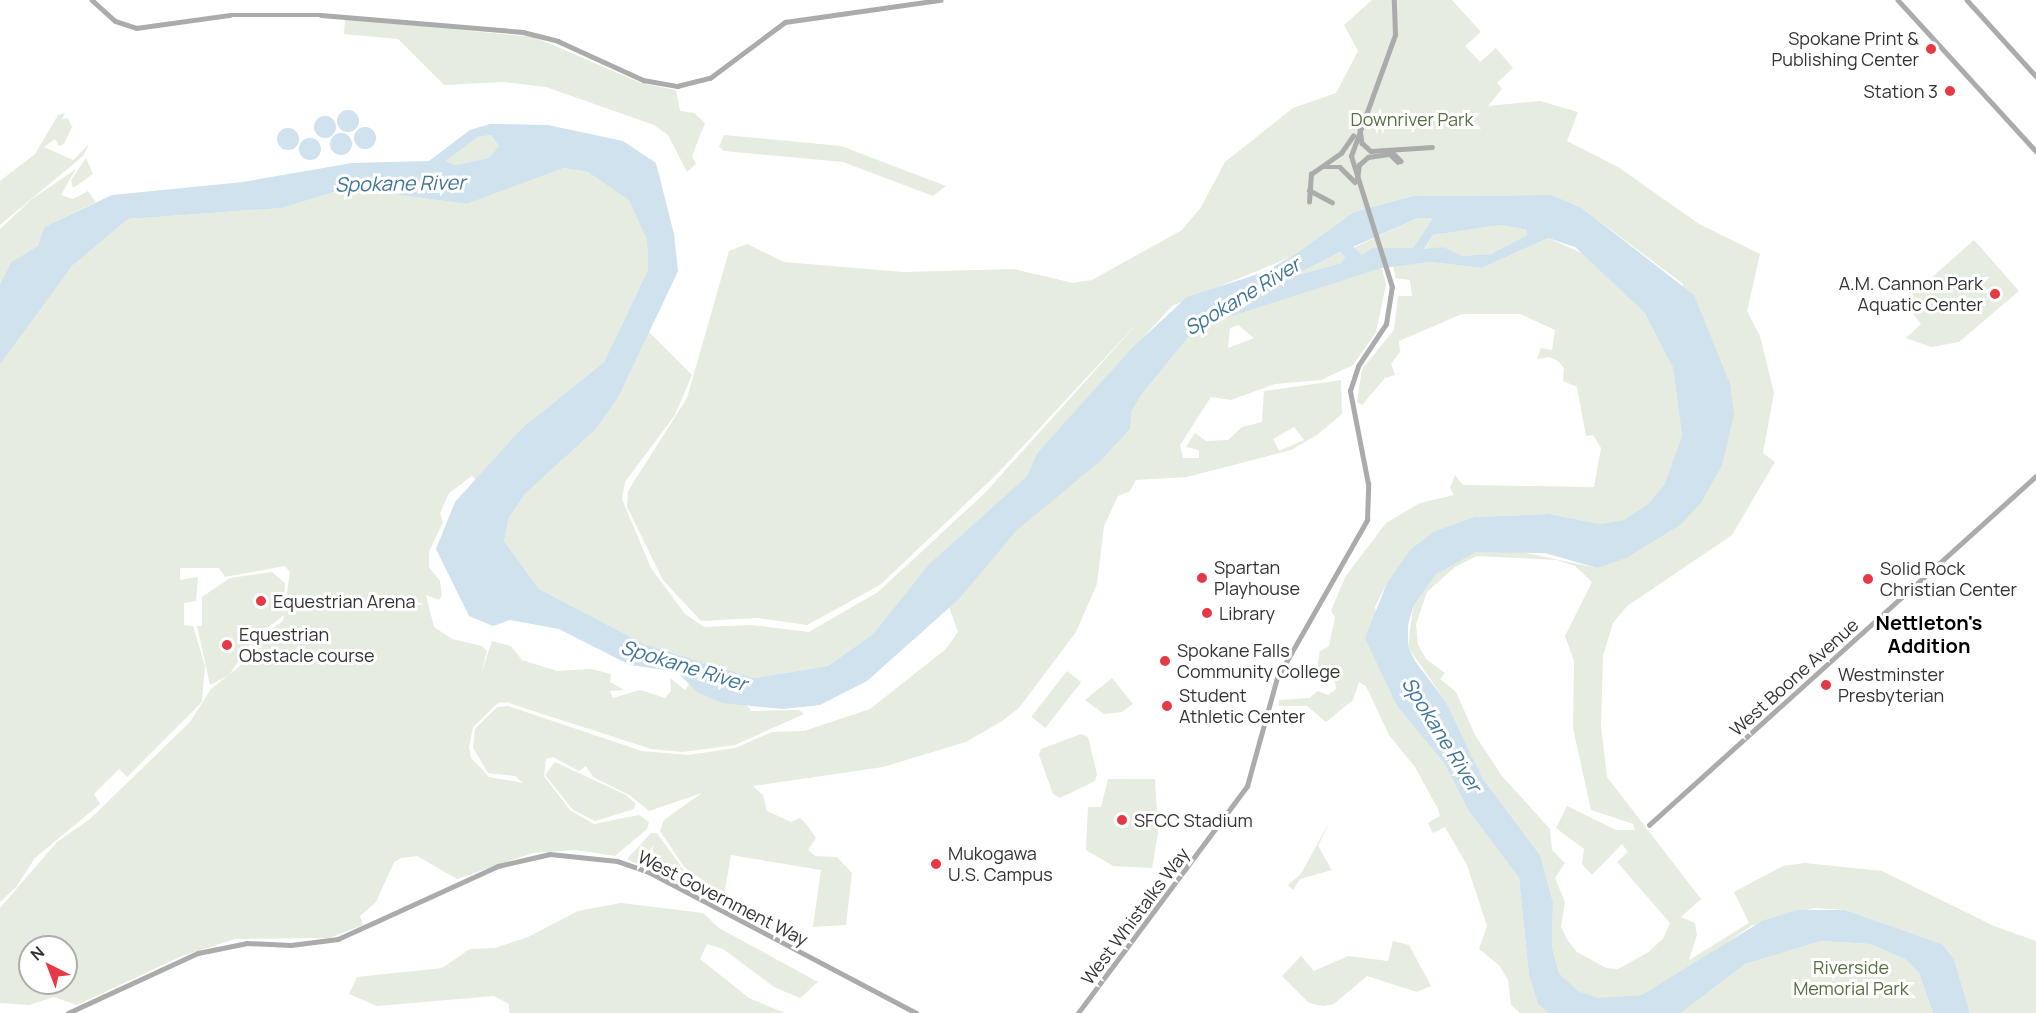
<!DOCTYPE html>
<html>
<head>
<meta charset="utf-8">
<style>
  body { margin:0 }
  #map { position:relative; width:2036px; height:1013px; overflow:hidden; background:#fff; font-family:Manrope,sans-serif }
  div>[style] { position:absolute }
  .green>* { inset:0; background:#e6ecdf; transform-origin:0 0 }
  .water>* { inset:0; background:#cfe2ee }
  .round { border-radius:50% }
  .major>* { height:4.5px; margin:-2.25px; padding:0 2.25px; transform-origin:2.25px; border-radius:2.25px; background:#ababab }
  .dots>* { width:16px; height:16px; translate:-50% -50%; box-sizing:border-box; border:3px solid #fff; border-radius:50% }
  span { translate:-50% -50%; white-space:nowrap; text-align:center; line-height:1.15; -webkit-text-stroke:6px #fff; paint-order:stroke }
  .poi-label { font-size:18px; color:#333 }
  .right { translate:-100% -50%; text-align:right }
  .left { translate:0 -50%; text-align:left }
  .park-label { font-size:18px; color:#56703f }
  .street-label { font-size:18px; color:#333 }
  .water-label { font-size:20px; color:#3f7597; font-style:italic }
  .neighbourhood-label { font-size:20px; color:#000; font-weight:700 }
  .north { position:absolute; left:18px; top:935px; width:60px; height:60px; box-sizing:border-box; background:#fff; border:2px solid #adadad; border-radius:50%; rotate:318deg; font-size:16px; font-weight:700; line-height:24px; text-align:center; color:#333 }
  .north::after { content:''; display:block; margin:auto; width:21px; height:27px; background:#e63946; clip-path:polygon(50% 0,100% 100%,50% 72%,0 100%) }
</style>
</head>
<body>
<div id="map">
  <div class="green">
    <i style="clip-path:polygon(evenodd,1372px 0,1452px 0,1481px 32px,1465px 46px,1480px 62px,1496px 48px,1513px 68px,1497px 83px,1502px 89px,1488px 106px,1540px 101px,1578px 112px,1567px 141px,1618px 167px,1699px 224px,1760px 254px,1747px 311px,1760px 336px,1774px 393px,1763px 453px,1775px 462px,1732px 535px,1627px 606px,1613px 623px,1603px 656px,1601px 726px,1607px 777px,1701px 899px,1681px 917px,1695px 923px,1697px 935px,1689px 960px,1749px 923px,1734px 892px,1783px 866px,1805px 863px,1882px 871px,1994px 926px,2036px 941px,2036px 1013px,1970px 1013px,1954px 959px,1942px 944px,1845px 910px,1814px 908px,1751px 926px,1672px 980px,1642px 995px,1598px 999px,1578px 991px,1559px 973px,1552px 947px,1553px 902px,1540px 855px,1483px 779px,1446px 702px,1408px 647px,1413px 607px,1436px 574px,1454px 561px,1476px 552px,1508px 549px,1597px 568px,1701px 503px,1683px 284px,1582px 208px,1552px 195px,1411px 196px,1354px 212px,1291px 257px,1172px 306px,1037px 453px,1027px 476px,929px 564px,873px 634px,828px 666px,754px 678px,644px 644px,539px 589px,504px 541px,509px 518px,525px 494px,596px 429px,618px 398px,649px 332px,692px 375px,675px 415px,625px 482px,622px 499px,651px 568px,685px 614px,704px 627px,751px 625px,809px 632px,878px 592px,986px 492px,1143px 317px,997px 474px,880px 585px,807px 625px,758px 618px,701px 621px,663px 580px,627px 507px,628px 491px,687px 398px,729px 251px,747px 244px,784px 262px,903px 272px,1014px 269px,1073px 283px,1092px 280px,1182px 230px,1201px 207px,1225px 162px,1293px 108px,1336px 93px,1358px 51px,1344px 25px,1372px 0,1477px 556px,1557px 560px,1575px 566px,1592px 582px,1565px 636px,1574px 661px,1573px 728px,1591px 810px,1633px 824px,1635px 830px,1616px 830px,1567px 806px,1556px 828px,1584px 849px,1582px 864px,1592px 875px,1622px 844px,1628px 852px,1617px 862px,1670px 923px,1663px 939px,1647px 953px,1618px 969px,1606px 968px,1577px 952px,1568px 941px,1561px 927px,1565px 902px,1555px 878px,1565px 863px,1552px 850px,1550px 829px,1502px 776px,1475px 735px,1456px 692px,1440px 679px,1445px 673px,1426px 659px,1418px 645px,1416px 624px,1427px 592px,1455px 567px,1477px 556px)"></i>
    <i style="clip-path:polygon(345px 19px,534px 37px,641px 83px,676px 90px,680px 111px,694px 113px,705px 123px,692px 156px,696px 164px,687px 172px,668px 135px,654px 125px,546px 87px,503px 82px,444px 85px,398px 39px,344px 34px)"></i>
    <i style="clip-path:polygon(65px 113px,62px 119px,68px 118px,72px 127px,64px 144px,59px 146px,55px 139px,44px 147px,73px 160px,89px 144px,83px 156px,0 225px,0 181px,35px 154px,58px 115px)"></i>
    <i style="clip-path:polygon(491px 135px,499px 146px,489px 158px,455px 165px,446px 161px,478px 137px)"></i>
    <i style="clip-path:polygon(724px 135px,841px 146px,946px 186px,933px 196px,843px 162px,724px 151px,719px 147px)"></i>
    <i style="clip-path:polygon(86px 158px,93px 174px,73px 188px,71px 180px)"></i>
    <i style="clip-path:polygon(evenodd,564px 168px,588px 172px,629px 199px,647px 240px,648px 270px,604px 362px,522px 428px,476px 480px,472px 476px,449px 493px,440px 513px,443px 522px,429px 552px,429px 567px,440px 581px,442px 595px,439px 600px,426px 595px,434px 627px,452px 639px,482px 646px,487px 651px,481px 674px,492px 641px,511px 646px,522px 660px,557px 671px,591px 669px,611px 674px,610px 682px,624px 690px,610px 691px,613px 698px,640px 690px,665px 698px,671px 691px,670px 678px,685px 690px,689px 684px,709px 697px,748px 706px,751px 711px,799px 710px,804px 714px,735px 745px,682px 752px,651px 749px,506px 702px,498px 703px,473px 727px,469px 747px,471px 758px,489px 777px,523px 783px,515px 776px,488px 773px,473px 748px,475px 729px,497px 707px,508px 706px,642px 751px,689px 755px,735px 748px,772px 732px,804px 731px,870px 709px,946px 649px,958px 632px,949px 607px,1017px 530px,1063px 490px,1191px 334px,1223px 319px,1382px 268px,1386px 285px,1376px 332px,1353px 365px,1321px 380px,1275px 384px,1231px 400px,1211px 397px,1180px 445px,1183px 458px,1199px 458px,1199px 450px,1186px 447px,1195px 433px,1206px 441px,1228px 440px,1242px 427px,1262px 422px,1264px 391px,1341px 380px,1342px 414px,1317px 435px,1291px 450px,1187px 477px,1136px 480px,1130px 491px,1118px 496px,1104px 526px,1097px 584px,1076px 632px,1019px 708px,1002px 721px,966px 742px,883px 767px,753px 786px,763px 795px,767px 811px,791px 822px,800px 818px,807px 825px,816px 838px,808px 850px,815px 856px,837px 857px,852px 873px,846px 925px,813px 927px,821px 870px,731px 855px,724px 895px,684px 867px,660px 831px,664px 820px,702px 793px,649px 811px,631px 796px,593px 777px,586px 766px,579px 771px,553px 757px,546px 759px,544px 776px,570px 810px,594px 824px,639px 815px,649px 822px,647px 829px,615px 856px,576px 850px,533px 853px,457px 879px,417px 856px,401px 858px,394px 862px,376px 902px,360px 916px,363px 925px,329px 938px,235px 939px,182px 956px,77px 1005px,54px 997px,29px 1005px,0 1003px,0 908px,57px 842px,90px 819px,190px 722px,211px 689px,240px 666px,255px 640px,283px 621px,290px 572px,285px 566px,225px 577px,219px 568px,180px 568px,180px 580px,198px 577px,196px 601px,184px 603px,184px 625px,193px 626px,205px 666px,202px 702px,127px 777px,119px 769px,94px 794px,100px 804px,35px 858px,16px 887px,0 902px,0 364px,9px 348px,72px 266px,128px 219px,282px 208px,347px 188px,467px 204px,564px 168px,1238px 325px,1254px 338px,1228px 348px,1230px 328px,1238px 325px,564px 168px,1294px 427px,1304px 440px,1279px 451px,1273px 439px,1294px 427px,564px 168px,30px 947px,66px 947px,66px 983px,30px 983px,30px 947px)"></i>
    <i style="clip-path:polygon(76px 169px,61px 195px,73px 199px,88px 191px,96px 202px,44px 227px,38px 246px,11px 262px,0 284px,0 229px,32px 199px)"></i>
    <i style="clip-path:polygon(1418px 218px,1433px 218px,1413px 248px,1372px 248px,1362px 256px,1353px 248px)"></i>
    <i style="clip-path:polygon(1501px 225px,1527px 230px,1527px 235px,1491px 254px,1462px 256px,1444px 247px,1424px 250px,1433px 235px)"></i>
    <i style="clip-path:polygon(1548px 238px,1586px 255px,1644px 312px,1673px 368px,1682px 436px,1664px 485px,1647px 505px,1623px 520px,1600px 524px,1549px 514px,1474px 517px,1435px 531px,1387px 583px,1375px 607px,1397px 706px,1444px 763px,1468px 810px,1519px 878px,1529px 976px,1538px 1004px,1548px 1013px,1520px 1013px,1511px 1005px,1508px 980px,1499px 965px,1479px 949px,1487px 926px,1467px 865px,1445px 827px,1433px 833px,1428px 823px,1440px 816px,1438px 809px,1415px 767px,1389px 735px,1366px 686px,1359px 682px,1353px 700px,1326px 722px,1307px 706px,1279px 706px,1279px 700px,1309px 698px,1318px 691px,1328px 695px,1336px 689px,1335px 682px,1317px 668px,1320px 651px,1329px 646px,1335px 617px,1331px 611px,1345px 577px,1386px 523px,1420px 503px,1454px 495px,1450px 488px,1455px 475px,1463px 485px,1594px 487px,1601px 448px,1593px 435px,1586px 436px,1577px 387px,1563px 381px,1564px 368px,1558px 361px,1549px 357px,1537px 359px,1541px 348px,1552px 350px,1555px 330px,1520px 314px,1462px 314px,1399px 341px,1400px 352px,1391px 364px,1395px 375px,1385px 378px,1362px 405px,1357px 402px,1362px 369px,1394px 330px,1398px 296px,1412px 296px,1410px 280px,1396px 278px,1393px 266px,1431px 262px,1482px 268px)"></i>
    <i style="clip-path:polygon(1974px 240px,2019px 291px,1959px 342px,1931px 347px,1906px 338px,1921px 324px,1904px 302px)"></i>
    <i style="clip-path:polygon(1340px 252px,1345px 257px,1341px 263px,1291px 277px)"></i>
    <i style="clip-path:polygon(272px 572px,285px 583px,284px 615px,255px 637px,229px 675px,210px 685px,197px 626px,202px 626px,202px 597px,230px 578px)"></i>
    <i style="left:1067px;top:671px;width:18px;height:58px;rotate:38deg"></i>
    <i style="clip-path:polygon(1112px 678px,1133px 704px,1122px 712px,1104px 714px,1085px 700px)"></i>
    <i style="clip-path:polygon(1081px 734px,1088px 737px,1097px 774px,1095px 781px,1060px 798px,1053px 794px,1039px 755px,1041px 749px)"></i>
    <i style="clip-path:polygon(555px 762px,626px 795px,635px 803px,634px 809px,595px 821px,573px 810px,545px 775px)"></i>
    <i style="clip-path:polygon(1108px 779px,1155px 779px,1158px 833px,1152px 868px,1113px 866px,1086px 850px,1088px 807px,1101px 807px)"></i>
    <i style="clip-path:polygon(1331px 819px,1318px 846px,1332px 870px,1300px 879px,1293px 890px,1288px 885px,1301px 874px)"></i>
    <i style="clip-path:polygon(651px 833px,657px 833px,686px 873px,722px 898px,719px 904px,627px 859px)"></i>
    <i style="clip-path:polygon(621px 903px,703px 913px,719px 928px,818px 982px,800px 998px,774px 987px,723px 949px,707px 944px,700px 959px,749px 998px,785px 1013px,509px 1013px,509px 1004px,494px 996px,377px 1006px,349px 994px,357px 977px,442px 968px,470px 949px,495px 948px,528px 937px,578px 911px)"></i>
    <i style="clip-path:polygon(1393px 941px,1409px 945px,1431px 986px,1417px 992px,1367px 976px,1334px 1004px,1323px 1006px,1309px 1003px,1282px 976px,1301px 956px,1314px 971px,1348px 956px,1388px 961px)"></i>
    <i style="clip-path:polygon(1821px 941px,1870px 944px,1905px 959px,1919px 973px,1933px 1013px,1681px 1013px,1745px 964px)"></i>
  </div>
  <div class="water">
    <i class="round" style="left:337px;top:110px;width:22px;height:22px"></i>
    <i class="round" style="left:314px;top:116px;width:22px;height:22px"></i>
    <i style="clip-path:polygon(evenodd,490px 124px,548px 125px,623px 141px,656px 163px,674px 234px,678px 271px,618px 398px,596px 429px,525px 494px,509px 518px,504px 541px,539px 589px,644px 644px,754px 678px,828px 666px,873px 634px,929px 564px,1027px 476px,1037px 453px,1134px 346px,1187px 297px,1261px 273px,1291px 257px,1354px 212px,1412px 196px,1552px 195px,1582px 208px,1694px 295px,1730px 384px,1734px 415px,1722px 465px,1701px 503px,1680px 525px,1626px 558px,1597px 568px,1545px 553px,1476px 552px,1436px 574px,1413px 607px,1408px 625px,1408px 646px,1415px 661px,1446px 702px,1483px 779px,1540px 855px,1553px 902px,1552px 947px,1559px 973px,1578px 991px,1598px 998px,1642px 995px,1762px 921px,1797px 910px,1845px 910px,1942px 944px,1954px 959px,1970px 1013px,1933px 1013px,1919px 973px,1905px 959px,1870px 944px,1821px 941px,1745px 964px,1681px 1013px,1548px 1013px,1538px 1004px,1529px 976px,1519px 878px,1468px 810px,1444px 763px,1397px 706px,1365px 638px,1387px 583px,1410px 550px,1435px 531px,1474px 517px,1549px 514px,1600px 524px,1623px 520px,1647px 505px,1664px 485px,1682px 436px,1673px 368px,1644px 312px,1575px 247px,1548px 238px,1482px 268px,1431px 262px,1382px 268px,1223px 319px,1191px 334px,1141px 395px,1131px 412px,1130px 429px,1099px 462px,1017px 530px,959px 599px,867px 681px,820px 705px,783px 709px,722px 703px,697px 692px,677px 672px,630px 665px,559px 629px,510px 620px,493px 626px,469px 616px,436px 549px,455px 502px,522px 428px,604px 362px,648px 270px,647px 240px,629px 200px,588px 172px,564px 168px,467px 204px,347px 188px,282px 208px,128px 219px,72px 266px,0 364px,0 284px,11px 262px,38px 246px,44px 227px,112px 195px,243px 182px,352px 163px,429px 161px,470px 130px,490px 124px,491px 135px,499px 146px,489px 158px,455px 165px,446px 161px,478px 137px,491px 135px,490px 124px,1418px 218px,1433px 218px,1413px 248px,1372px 248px,1362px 255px,1353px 247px,1418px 218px,490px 124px,1501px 225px,1527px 230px,1527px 235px,1491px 254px,1462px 256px,1444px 247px,1424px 249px,1433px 235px,1501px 225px,490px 124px,1340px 252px,1345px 257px,1341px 263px,1291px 277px,1340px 252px)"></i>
    <i class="round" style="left:354px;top:127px;width:22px;height:22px"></i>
    <i class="round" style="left:277px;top:128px;width:22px;height:22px"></i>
    <i class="round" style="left:330px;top:133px;width:22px;height:22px"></i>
    <i class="round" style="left:299px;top:138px;width:22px;height:22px"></i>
  </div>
  <div class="major">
    <i style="left:92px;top:0;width:31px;rotate:42deg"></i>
    <i style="left:115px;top:21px;width:22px;rotate:18deg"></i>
    <i style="left:136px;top:28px;width:95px;rotate:-7.9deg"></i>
    <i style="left:230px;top:15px;width:91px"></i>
    <i style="left:321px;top:15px;width:203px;rotate:4.8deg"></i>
    <i style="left:523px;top:32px;width:36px;rotate:14deg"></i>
    <i style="left:558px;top:41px;width:94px;rotate:24.6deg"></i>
    <i style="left:643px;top:80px;width:35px;rotate:10deg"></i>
    <i style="left:677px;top:86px;width:34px;rotate:-14deg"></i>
    <i style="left:710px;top:78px;width:94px;rotate:-36.7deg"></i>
    <i style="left:785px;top:22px;width:157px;rotate:-8.1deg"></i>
    <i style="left:1898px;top:0;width:205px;rotate:47.6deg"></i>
    <i style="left:1967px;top:0;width:103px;rotate:47.8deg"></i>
    <i style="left:1360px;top:129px;width:14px;rotate:82deg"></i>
    <i style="left:1362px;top:143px;width:12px;rotate:42deg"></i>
    <i style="left:1371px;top:151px;width:61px;rotate:-3.8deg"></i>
    <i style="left:1391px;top:151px;width:14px;rotate:45deg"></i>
    <i style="left:1322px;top:167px;width:18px"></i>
    <i style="left:1340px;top:167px;width:21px;rotate:45deg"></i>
    <i style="left:1357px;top:179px;width:14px;rotate:-82deg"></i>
    <i style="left:1359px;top:165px;width:12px;rotate:-42deg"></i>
    <i style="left:1368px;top:157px;width:22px;rotate:-8deg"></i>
    <i style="left:1390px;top:154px;width:11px;rotate:45deg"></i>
    <i style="left:1309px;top:190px;width:26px;rotate:28deg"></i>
    <i style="left:1309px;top:202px;width:28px;rotate:-86deg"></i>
    <i style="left:1311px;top:174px;width:37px;rotate:-35deg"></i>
    <i style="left:1341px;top:153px;width:21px;rotate:-55deg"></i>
    <i style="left:1649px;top:825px;width:521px;rotate:-42.04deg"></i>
    <i style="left:68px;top:1013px;width:143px;rotate:-24.8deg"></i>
    <i style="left:198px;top:953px;width:50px;rotate:-11.5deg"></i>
    <i style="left:247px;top:943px;width:44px;rotate:2.6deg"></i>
    <i style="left:291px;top:945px;width:47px;rotate:-7.3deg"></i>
    <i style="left:338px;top:939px;width:176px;rotate:-24.5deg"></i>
    <i style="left:498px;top:866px;width:53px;rotate:-13deg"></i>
    <i style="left:550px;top:854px;width:67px;rotate:6deg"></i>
    <i style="left:617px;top:861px;width:34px;rotate:19deg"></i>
    <i style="left:649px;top:872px;width:302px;rotate:27.8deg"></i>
    <i style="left:1078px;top:1013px;width:283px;rotate:-53.3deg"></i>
    <i style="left:1247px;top:786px;width:112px;rotate:-74.5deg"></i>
    <i style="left:1277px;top:678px;width:182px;rotate:-60.3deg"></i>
    <i style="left:1367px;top:520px;width:36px;rotate:-88deg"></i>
    <i style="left:1368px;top:484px;width:95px;rotate:-101deg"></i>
    <i style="left:1350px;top:391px;width:26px;rotate:-72deg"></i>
    <i style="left:1358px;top:366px;width:50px;rotate:-56.3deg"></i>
    <i style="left:1386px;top:324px;width:37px;rotate:-81deg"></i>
    <i style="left:1392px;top:287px;width:137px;rotate:-107.4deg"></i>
    <i style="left:1351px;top:156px;width:129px;rotate:-70deg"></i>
    <i style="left:1395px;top:35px;width:35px;rotate:-92deg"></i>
  </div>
  <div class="dots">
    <i style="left:1931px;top:49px;background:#e63946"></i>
    <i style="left:1950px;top:91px;background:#e63946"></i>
    <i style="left:1995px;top:294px;background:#e63946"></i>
    <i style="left:1202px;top:578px;background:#e63946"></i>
    <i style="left:1868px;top:579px;background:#e63946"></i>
    <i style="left:261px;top:601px;background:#e63946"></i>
    <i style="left:1207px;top:613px;background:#e63946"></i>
    <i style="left:227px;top:645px;background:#e63946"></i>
    <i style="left:1165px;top:661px;background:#e63946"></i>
    <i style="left:1826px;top:685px;background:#e63946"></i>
    <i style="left:1167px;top:706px;background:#e63946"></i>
    <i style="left:1122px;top:820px;background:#e63946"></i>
    <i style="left:936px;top:864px;background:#e63946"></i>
  </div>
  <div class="poi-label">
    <span class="right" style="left:1919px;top:49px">Spokane Print &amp;<br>Publishing Center</span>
    <span class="right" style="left:1938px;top:91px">Station 3</span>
    <span class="right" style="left:1983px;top:294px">A.M. Cannon Park<br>Aquatic Center</span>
    <span class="left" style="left:1214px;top:578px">Spartan<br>Playhouse</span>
    <span class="left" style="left:1880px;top:579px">Solid Rock<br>Christian Center</span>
    <span class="left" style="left:273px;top:601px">Equestrian Arena</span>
    <span class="left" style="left:1219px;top:613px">Library</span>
    <span class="left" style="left:239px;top:645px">Equestrian<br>Obstacle course</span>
    <span class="left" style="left:1177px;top:661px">Spokane Falls<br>Community College</span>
    <span class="left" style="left:1838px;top:685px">Westminster<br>Presbyterian</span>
    <span class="left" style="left:1179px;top:706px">Student<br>Athletic Center</span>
    <span class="left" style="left:1134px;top:820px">SFCC Stadium</span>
    <span class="left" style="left:948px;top:864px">Mukogawa<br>U.S. Campus</span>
  </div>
  <div class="park-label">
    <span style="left:1412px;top:119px">Downriver Park</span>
    <span style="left:1851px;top:978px">Riverside<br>Memorial Park</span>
  </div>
  <div class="street-label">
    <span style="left:1794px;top:677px;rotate:-42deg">West Boone Avenue</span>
    <span style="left:723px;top:898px;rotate:27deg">West Government Way</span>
    <span style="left:1135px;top:916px;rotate:-53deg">West Whistalks Way</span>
  </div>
  <div class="water-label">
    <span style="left:400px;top:183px;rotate:-1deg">Spokane River</span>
    <span style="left:1242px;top:296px;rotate:-31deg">Spokane River</span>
    <span style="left:684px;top:665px;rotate:17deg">Spokane River</span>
    <span style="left:1442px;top:734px;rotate:58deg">Spokane River</span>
  </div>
  <div class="neighbourhood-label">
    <span style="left:1929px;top:634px">Nettleton's<br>Addition</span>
  </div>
  <div class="north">N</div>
</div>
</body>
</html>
